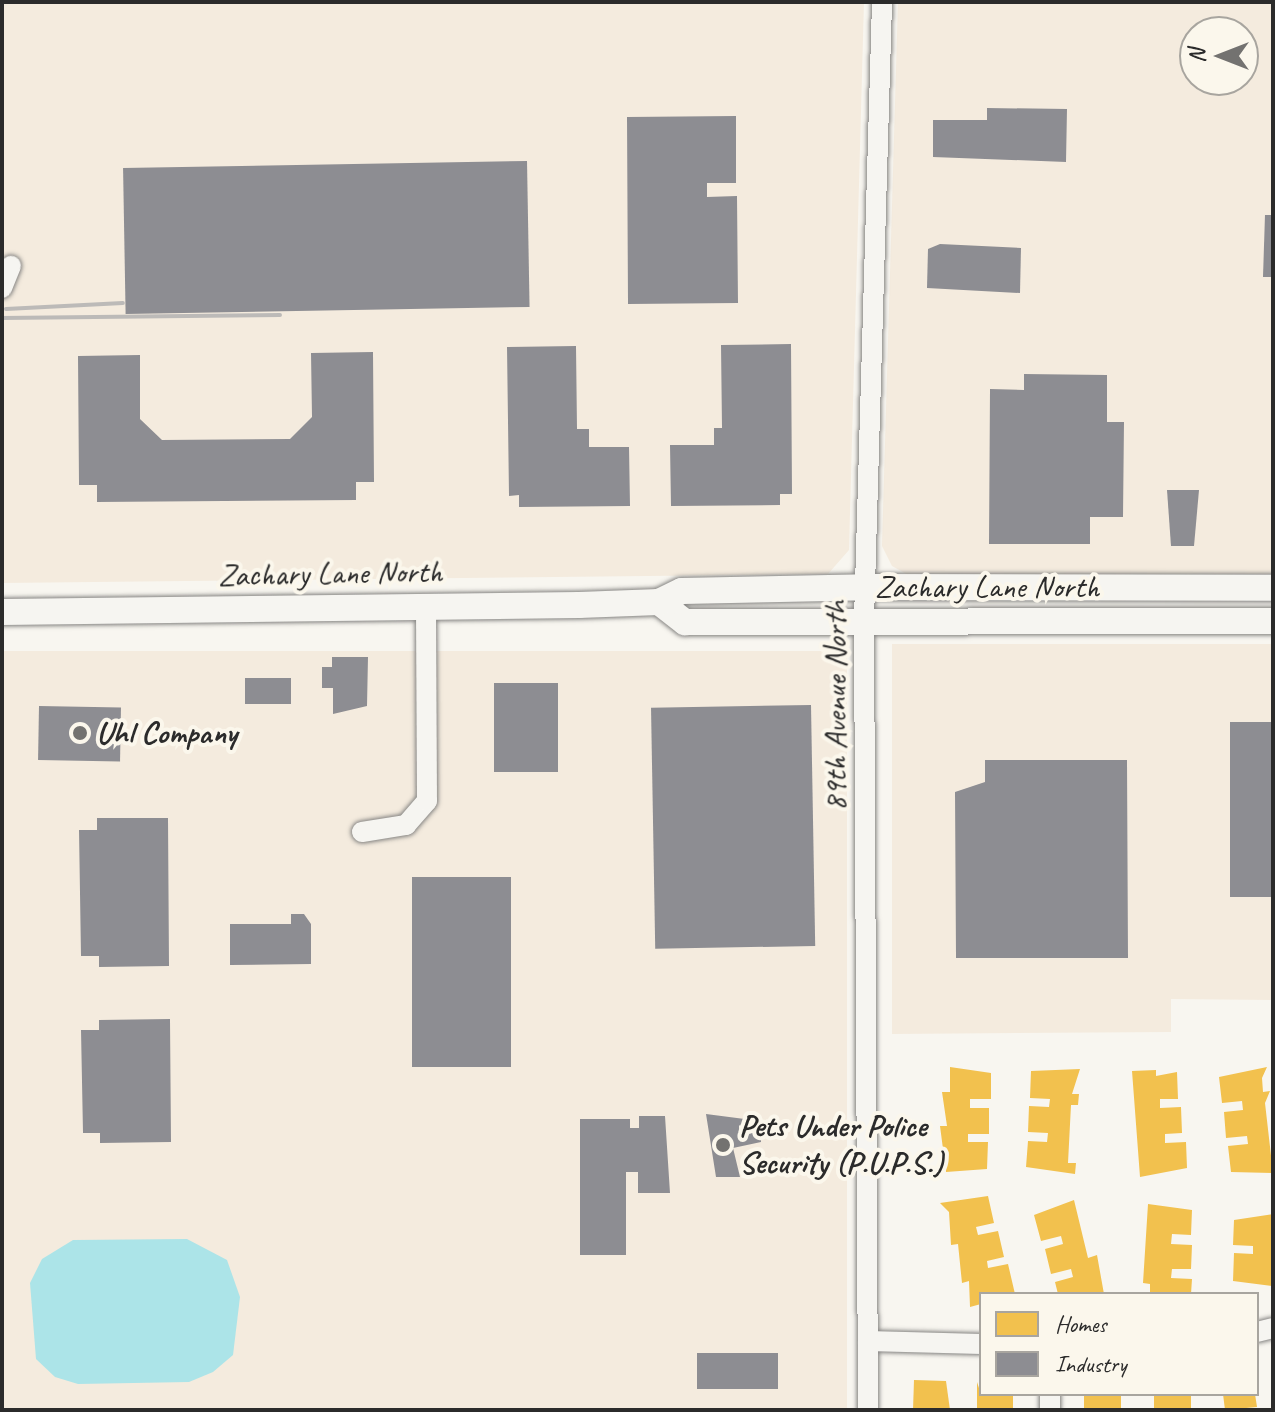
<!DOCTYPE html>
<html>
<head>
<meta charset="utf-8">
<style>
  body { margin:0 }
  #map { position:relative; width:1275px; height:1412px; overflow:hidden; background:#f8f6f0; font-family:Caveat,sans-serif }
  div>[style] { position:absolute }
  .built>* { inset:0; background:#f4ebde; transform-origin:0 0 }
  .water>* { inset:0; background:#ace4e8 }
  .homes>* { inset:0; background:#f2c14e; transform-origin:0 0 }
  .industry>* { inset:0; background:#8d8d92; transform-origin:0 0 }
  .roads { filter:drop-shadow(0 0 2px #878684) drop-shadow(0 0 2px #878684) }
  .minor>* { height:20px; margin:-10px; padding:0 10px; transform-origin:10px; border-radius:10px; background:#f6f5f1 }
  .major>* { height:26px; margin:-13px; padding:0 13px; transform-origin:13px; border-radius:13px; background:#f6f5f1 }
  .rail>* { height:4px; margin:-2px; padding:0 2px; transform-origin:2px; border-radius:2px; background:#bcbab8 }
  .dots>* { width:22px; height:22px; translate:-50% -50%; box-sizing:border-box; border:4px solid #fbf7ec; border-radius:50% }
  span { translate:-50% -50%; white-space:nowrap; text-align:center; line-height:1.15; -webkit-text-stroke:8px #fbf7ec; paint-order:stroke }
  .street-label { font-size:32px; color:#2b2b2b }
  .poi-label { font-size:32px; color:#2b2b2b; font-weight:700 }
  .left { translate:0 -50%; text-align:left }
  .frame { position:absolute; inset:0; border:4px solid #2b2b2b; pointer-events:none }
  .legend { position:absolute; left:979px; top:1292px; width:280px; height:104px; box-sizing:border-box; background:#fbf7ec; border:2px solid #a8a59f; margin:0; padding:10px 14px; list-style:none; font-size:24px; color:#2b2b2b }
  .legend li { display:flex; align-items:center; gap:16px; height:40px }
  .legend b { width:40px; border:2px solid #a8a59f }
  .north { position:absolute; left:1179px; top:16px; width:80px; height:80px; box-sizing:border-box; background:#fbf7ec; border:2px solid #a8a59f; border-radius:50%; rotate:270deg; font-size:22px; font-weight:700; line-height:32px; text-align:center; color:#2b2b2b }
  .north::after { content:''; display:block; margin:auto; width:28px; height:36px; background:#737270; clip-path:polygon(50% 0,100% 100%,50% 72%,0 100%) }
</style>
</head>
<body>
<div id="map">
  <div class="built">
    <i style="clip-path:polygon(2px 2px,864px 2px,849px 550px,828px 574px,2px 583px)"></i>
    <i style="clip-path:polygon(evenodd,898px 2px,1273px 2px,1273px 574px,910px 576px,892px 566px,882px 546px,898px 2px,1195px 32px,1243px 32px,1243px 80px,1195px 80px,1195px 32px)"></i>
    <i style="clip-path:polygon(892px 644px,1273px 644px,1273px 1000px,1171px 999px,1171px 1032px,892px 1034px)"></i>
    <i style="left:847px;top:651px;width:759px;height:845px;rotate:90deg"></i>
  </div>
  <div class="water">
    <i style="clip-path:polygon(187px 1239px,227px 1260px,240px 1297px,233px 1355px,213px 1372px,189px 1382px,78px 1384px,55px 1377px,36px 1359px,30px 1283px,42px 1259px,73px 1240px)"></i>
  </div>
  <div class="homes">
    <i style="clip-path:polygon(950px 1067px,991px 1073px,991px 1099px,970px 1099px,970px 1108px,989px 1108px,989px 1134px,968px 1134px,968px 1142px,988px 1142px,987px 1169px,946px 1172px,940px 1126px,947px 1126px,942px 1092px,950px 1092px)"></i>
    <i style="clip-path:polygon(1267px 1067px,1262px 1078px,1263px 1092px,1270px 1091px,1265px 1103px,1273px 1173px,1231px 1172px,1228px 1146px,1248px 1144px,1247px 1136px,1226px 1138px,1224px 1112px,1243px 1110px,1242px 1101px,1222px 1103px,1219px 1077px)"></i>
    <i style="clip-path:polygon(1080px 1069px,1072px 1094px,1079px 1094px,1078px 1105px,1071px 1105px,1068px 1163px,1076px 1163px,1075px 1174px,1026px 1167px,1028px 1141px,1047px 1142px,1048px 1133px,1028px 1132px,1029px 1106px,1049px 1107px,1050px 1099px,1030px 1098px,1031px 1071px)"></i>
    <i style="clip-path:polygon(1156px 1070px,1156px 1076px,1177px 1072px,1178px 1099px,1160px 1099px,1160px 1108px,1181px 1107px,1182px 1133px,1165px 1134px,1165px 1143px,1186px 1142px,1187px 1168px,1140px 1177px,1132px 1071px)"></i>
    <i style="clip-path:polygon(988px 1196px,994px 1223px,976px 1227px,978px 1235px,998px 1231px,1004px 1257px,987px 1261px,988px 1268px,1008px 1264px,1015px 1294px,981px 1294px,981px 1304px,970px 1307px,969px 1281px,962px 1283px,958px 1244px,951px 1245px,949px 1212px,940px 1203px)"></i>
    <i style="clip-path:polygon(1074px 1200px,1088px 1258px,1097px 1255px,1104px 1294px,1058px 1294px,1055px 1282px,1073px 1277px,1071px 1269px,1051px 1274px,1045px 1249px,1063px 1244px,1061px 1236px,1041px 1241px,1034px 1215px)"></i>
    <i style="clip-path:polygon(1148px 1204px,1192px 1210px,1191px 1235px,1172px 1234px,1171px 1244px,1192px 1245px,1191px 1269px,1172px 1269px,1171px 1278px,1192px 1279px,1191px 1294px,1150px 1294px,1150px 1284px,1143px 1283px)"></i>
    <i style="clip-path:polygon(1273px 1214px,1273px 1286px,1233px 1281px,1234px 1253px,1253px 1254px,1253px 1246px,1233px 1245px,1234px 1220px)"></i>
    <i style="clip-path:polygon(914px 1380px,946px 1381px,950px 1410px,913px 1410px)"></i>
    <i style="clip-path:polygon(977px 1382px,981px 1394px,1013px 1394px,1013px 1410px,977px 1410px)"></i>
    <i style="left:1084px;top:1394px;width:37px;height:16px"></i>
    <i style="left:1154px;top:1394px;width:37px;height:16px"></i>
    <i style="clip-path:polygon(1223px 1394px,1255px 1394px,1257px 1407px,1225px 1410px)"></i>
  </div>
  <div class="industry">
    <i style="clip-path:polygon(987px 108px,1067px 109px,1066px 162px,933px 157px,933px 120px,987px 120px)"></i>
    <i style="clip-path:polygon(736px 116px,736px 183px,707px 183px,707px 197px,737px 196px,738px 303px,628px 304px,627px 117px)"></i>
    <i style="left:527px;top:161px;width:146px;height:404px;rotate:89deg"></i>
    <i style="clip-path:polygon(1265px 215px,1273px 215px,1273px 277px,1263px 277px)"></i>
    <i style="clip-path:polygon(940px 244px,1021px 248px,1020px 293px,927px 288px,928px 249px)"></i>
    <i style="clip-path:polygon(791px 344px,792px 494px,780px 494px,780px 505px,671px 506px,670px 445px,714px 445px,714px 428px,722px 428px,721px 345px)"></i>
    <i style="clip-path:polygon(576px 346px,577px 429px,589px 429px,589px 447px,629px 447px,630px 506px,519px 507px,519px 495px,509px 496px,507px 347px)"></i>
    <i style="clip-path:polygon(373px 352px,374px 482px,356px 482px,356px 500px,97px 502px,97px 485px,79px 485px,78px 356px,140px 355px,140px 419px,162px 440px,290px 439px,312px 417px,311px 353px)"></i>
    <i style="clip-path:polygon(1024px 374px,1107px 375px,1107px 422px,1124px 422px,1123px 517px,1090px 517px,1090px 544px,989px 544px,990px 389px,1024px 390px)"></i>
    <i style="clip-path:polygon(1167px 490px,1199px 490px,1194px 546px,1171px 546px)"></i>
    <i style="clip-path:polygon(332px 657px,368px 657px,367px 706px,333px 714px,333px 688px,322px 688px,322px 667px,332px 667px)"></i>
    <i style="left:245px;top:678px;width:46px;height:26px"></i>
    <i style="left:494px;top:683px;width:64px;height:89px"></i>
    <i style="left:811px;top:705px;width:241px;height:160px;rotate:89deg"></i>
    <i style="left:39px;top:706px;width:82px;height:54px;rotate:1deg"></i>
    <i style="left:1230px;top:722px;width:43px;height:175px"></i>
    <i style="clip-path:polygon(985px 760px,1127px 760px,1128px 958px,956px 958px,955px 792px,985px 782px)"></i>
    <i style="clip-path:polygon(97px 818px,168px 818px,169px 966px,99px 967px,99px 956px,81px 956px,79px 830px,97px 830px)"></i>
    <i style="left:511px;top:877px;width:190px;height:99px;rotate:90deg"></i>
    <i style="clip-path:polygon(291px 914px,304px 914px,311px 924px,311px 964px,230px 965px,230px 924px,291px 924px)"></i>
    <i style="clip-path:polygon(170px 1019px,171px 1142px,100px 1143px,100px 1133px,83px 1133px,81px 1030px,99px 1030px,99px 1020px)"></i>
    <i style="clip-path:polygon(706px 1114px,760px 1121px,761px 1142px,733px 1148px,740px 1177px,716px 1177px)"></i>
    <i style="clip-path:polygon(639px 1116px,665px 1116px,670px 1193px,638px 1193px,638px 1172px,626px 1172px,626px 1255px,580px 1255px,580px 1119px,630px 1119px,630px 1128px,639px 1128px)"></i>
    <i style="left:778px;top:1353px;width:36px;height:81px;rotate:90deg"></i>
  </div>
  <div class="roads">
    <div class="minor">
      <i style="left:2px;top:288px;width:24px;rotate:-68deg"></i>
      <i style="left:362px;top:832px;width:45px;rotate:-9deg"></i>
      <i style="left:406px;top:825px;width:32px;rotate:-49deg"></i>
      <i style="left:427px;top:801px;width:194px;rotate:-90.3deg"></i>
      <i style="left:1257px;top:1332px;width:16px;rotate:-14deg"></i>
      <i style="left:868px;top:1341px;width:113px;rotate:1.5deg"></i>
      <i style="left:868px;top:1410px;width:790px;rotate:-90.29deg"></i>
      <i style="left:864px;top:620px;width:618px;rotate:-88.33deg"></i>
      <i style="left:1050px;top:1410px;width:16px;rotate:-90deg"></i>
    </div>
    <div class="major">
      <i style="left:659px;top:602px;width:33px;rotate:38deg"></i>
      <i style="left:685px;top:622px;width:588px;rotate:-0.1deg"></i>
      <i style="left:2px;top:612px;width:577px;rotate:-0.7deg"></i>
      <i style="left:579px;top:605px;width:80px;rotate:-2.1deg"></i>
      <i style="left:659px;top:602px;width:25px;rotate:-26deg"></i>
      <i style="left:682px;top:591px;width:184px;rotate:-1.2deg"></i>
      <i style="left:866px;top:587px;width:407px;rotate:0.1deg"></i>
    </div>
  </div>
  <div class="rail">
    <i style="left:6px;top:309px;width:117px;rotate:-2.9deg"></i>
    <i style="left:2px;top:318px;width:278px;rotate:-0.6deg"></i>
  </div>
  <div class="dots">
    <i style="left:80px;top:733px;background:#737270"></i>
    <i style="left:723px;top:1145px;background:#737270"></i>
  </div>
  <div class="street-label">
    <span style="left:330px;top:574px;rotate:-1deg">Zachary Lane North</span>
    <span style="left:987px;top:587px">Zachary Lane North</span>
    <span style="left:836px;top:706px;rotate:-90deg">89th Avenue North</span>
  </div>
  <div class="poi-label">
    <span class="left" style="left:96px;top:733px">Uhl Company</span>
    <span class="left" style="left:739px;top:1145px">Pets Under Police<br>Security (P.U.P.S.)</span>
  </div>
  <div class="frame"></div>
  <ul class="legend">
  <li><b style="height:22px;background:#f2c14e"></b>Homes</li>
  <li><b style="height:22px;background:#8d8d92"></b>Industry</li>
  </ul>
  <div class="north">N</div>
</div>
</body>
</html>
